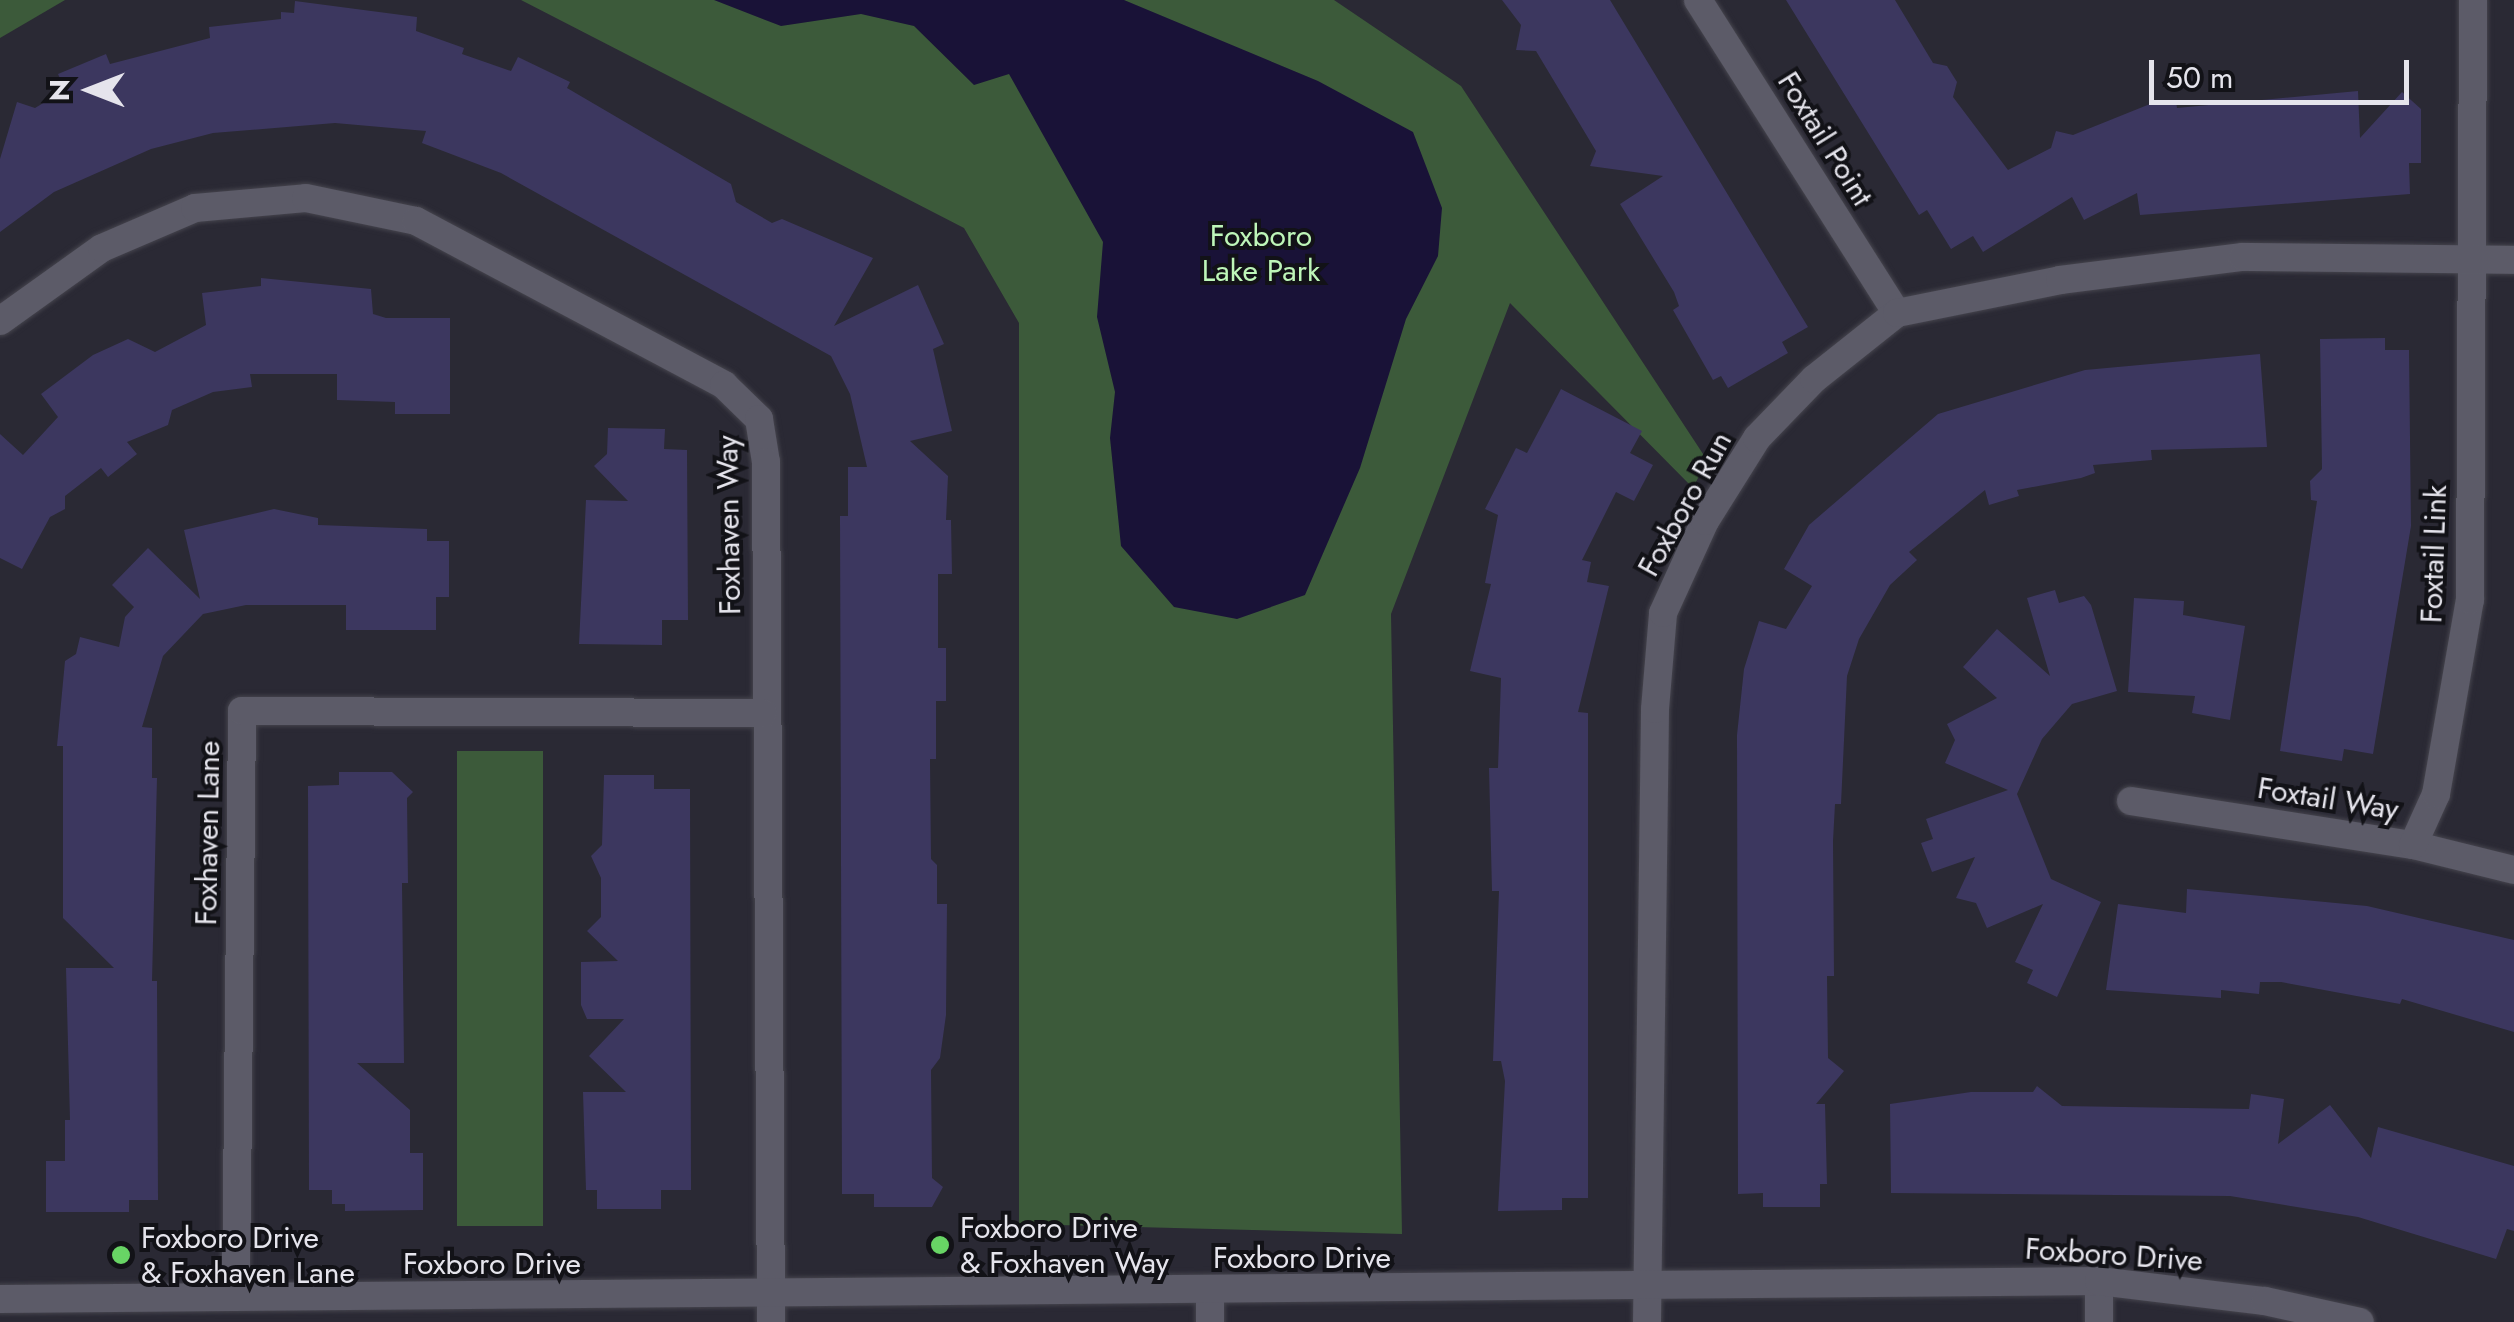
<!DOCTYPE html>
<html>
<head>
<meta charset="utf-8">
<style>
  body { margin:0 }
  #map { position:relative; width:2514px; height:1322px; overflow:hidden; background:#2a2934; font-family:Jost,sans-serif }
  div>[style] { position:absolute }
  .green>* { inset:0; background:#3c5a3a; transform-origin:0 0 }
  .water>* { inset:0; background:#191237 }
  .building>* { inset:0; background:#3c375f }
  .roads { filter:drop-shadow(0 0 2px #45444d) drop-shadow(0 0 2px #45444d) }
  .minor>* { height:28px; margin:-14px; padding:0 14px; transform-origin:14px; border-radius:14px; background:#5c5b68 }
  .tertiary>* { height:28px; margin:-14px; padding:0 14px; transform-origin:14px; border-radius:14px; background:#5c5b68 }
  .dots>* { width:28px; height:28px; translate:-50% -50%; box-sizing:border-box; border:5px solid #121217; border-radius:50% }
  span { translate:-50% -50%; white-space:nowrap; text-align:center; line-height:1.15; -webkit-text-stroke:8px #121217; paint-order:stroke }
  .street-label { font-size:30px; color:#e5e4ec }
  .park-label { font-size:30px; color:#bef6b9 }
  .poi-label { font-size:30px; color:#e5e4ec }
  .left { translate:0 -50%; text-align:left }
  .north { position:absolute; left:40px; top:40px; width:100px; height:100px; -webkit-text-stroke:8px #121217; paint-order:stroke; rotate:270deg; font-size:28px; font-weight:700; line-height:40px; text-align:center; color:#e5e4ec }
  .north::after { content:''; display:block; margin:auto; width:35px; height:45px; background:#e5e4ec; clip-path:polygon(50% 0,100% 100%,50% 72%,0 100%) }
  .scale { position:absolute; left:2149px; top:60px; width:260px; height:45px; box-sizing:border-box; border:5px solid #e5e4ec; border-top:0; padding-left:12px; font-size:30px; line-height:35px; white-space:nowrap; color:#e5e4ec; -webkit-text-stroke:8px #121217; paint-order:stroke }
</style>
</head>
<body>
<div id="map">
  <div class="green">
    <i style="clip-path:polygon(0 0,65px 0,0 38px)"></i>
    <i style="clip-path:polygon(521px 0,1334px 0,1461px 86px,1707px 460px,1693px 488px,1510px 303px,1391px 614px,1402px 1234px,1019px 1224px,1019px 323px,964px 228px)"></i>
    <i style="left:457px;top:751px;width:86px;height:475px"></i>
  </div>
  <div class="water">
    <i style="clip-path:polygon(714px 0,1124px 0,1318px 81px,1413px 132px,1442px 208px,1438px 256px,1406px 319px,1360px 468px,1305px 595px,1237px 619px,1174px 607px,1121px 546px,1110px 438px,1115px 392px,1097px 317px,1103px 242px,1009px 74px,974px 85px,914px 26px,861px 14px,781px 26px)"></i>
  </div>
  <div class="building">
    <i style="clip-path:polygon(1502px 0,1610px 0,1808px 327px,1782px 342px,1788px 353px,1728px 388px,1721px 376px,1713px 380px,1673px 310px,1679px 306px,1674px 292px,1620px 204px,1663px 176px,1590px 166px,1596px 151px,1536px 51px,1516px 50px,1521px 25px)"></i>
    <i style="clip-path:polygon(1786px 0,1895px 0,1933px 63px,1947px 66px,1957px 82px,1953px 97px,2008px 170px,2051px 148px,2056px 131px,2073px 135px,2150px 104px,2176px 101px,2177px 108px,2358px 91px,2360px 138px,2402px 92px,2421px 109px,2421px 163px,2409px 163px,2410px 194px,2140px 215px,2137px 193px,2084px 220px,2072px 197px,1983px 252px,1973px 236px,1951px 249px,1927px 210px,1919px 215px)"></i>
    <i style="clip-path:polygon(295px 1px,417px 17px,416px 31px,464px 48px,462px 54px,511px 71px,518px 57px,570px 82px,567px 88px,731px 184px,736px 202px,772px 223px,782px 219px,873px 258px,834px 326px,918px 285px,944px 344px,933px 349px,952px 431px,910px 441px,948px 476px,946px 520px,951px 520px,952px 574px,938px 574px,938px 648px,946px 648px,946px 701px,936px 701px,936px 759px,930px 759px,931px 859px,937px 865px,937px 904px,947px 904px,946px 1015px,940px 1058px,931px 1070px,932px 1178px,943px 1187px,932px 1207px,874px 1207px,874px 1194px,842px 1194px,840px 516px,848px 516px,848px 467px,867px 467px,850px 394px,831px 356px,501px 173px,422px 143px,426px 131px,335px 123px,213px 133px,151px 149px,54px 192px,0 232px,0 159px,17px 102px,35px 108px,65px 90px,58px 74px,106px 54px,110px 64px,210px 38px,209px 27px,281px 19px,281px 12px,294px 13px)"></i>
    <i style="clip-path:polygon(261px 278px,371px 289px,373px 314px,386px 318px,450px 318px,450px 414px,395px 414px,395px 402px,337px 400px,337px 374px,250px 374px,252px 387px,213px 392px,172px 410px,168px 425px,127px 442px,137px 454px,108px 477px,101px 468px,65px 496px,65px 509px,50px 517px,22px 569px,0 558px,0 434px,23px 455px,58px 417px,41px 394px,93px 355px,128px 339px,155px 352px,206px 325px,202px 293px,261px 286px)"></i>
    <i style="clip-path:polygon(2385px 338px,2385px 350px,2409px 350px,2411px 526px,2373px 754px,2344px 749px,2342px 761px,2280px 751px,2317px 501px,2311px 500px,2310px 481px,2322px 469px,2320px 339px)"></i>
    <i style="clip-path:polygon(2260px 354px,2267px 447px,2151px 450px,2152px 460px,2093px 465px,2095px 473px,2081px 478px,2017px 490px,2019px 496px,1989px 505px,1985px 490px,1909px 552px,1917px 560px,1890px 585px,1859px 639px,1847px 676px,1841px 804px,1835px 804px,1833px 841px,1834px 976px,1827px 976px,1828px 1058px,1844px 1071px,1816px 1104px,1825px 1104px,1827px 1184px,1820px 1184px,1820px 1207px,1763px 1207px,1763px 1193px,1738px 1194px,1737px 735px,1744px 669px,1759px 621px,1786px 629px,1812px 586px,1784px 569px,1809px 525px,1938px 414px,2085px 370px)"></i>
    <i style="clip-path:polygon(1561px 389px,1642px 431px,1630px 453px,1653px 465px,1634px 501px,1616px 492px,1582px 560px,1591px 562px,1587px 582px,1609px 586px,1578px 712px,1588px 713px,1588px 1198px,1562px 1198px,1562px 1210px,1498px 1211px,1505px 1081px,1501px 1061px,1493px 1061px,1499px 891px,1492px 891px,1489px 768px,1498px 768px,1501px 678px,1470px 671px,1491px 584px,1485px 583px,1498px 515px,1485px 509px,1516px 448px,1527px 453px)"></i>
    <i style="clip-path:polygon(608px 428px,665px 429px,664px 449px,687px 450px,688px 620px,662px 620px,662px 645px,579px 644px,586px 500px,628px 501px,594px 466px,607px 454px)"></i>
    <i style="clip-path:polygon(274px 509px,318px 518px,318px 525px,427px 529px,427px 541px,449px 541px,449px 597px,436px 597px,436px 630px,346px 630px,346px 605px,246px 605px,203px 614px,163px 656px,142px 727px,152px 728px,152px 778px,157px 778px,152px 981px,157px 981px,158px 1200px,129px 1200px,129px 1212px,46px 1212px,46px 1161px,65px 1161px,65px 1120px,70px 1120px,66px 968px,114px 968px,63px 918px,63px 746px,57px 746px,65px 661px,76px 654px,80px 637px,119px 647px,125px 617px,134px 607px,112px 585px,148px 548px,200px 599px,184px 530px)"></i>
    <i style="clip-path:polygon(2055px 590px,2059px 603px,2084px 596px,2091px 605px,2117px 691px,2072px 704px,2042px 739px,2017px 794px,2051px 879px,2101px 902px,2057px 997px,2027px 983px,2033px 970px,2015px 962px,2043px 904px,1987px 928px,1976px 903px,1956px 898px,1975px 857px,1932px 872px,1921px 843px,1933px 839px,1926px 819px,2008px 790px,1945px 763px,1955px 740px,1947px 724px,1997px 698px,1963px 667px,1997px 629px,2050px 676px,2027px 598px)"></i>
    <i style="clip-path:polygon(2134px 598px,2184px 601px,2183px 615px,2245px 626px,2230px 720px,2192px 713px,2195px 696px,2128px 692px)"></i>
    <i style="clip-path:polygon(339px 772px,392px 772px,413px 792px,407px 798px,408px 883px,402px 883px,404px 1063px,357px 1063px,410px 1110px,410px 1153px,423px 1153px,423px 1210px,345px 1211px,345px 1204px,332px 1204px,332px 1190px,309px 1190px,308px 786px,339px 785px)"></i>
    <i style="clip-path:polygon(604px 775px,654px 775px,654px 789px,690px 789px,691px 1190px,661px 1190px,661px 1209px,597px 1209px,597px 1190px,586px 1190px,583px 1092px,626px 1092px,589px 1056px,624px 1019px,587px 1019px,581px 1005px,581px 962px,618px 961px,587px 931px,601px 917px,601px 878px,591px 856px,602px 845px)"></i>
    <i style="clip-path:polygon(2187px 889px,2367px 906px,2514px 940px,2514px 1032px,2402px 999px,2400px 1004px,2281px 982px,2260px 982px,2259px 994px,2221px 990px,2221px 998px,2106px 990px,2118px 904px,2186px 913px)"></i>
    <i style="clip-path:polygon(2037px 1086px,2062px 1106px,2249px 1109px,2251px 1094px,2284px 1099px,2278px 1144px,2330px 1105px,2371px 1158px,2378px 1127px,2514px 1166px,2514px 1231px,2507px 1229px,2496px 1259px,2358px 1217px,2230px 1196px,1891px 1193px,1890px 1104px,1971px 1092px,2033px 1092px)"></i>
  </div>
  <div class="roads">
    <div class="minor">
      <i style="left:1698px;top:0;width:371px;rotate:57.6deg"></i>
      <i style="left:0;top:321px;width:125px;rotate:-35.6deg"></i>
      <i style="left:102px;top:248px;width:101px;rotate:-23.3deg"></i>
      <i style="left:195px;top:208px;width:111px;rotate:-5.1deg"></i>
      <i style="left:306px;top:198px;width:112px;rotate:11.8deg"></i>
      <i style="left:416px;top:221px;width:349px;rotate:28deg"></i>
      <i style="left:724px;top:385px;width:49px;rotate:44.2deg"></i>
      <i style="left:759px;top:419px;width:44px;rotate:80.8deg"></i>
      <i style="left:766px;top:462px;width:860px;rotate:89.67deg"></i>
      <i style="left:2131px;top:801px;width:285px;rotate:8.9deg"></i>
      <i style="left:2413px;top:845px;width:104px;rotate:13.9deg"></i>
      <i style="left:2413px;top:845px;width:56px;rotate:-65.7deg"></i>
      <i style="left:2436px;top:794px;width:197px;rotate:-80.1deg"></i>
      <i style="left:2470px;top:600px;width:600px;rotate:-89.71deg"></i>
      <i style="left:2099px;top:1281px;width:41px;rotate:90deg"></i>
      <i style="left:1210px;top:1291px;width:31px;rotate:90deg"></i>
      <i style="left:236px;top:1297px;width:586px;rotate:-89.41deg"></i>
      <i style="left:242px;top:711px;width:521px;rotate:0.22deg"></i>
      <i style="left:1647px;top:1322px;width:613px;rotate:-89.25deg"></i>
      <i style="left:1655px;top:709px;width:96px;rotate:-85.2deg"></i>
      <i style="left:1663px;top:613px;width:101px;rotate:-65.5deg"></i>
      <i style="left:1705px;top:521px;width:98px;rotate:-57.9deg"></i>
      <i style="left:1757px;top:438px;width:82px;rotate:-46deg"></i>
      <i style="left:1814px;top:379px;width:106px;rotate:-38.5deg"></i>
      <i style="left:1897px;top:313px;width:166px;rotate:-11.4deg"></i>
      <i style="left:2060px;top:280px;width:184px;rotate:-7.2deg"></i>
      <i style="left:2243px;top:257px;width:271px;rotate:0.6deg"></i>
    </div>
    <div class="tertiary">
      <i style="left:0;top:1299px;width:2099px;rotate:-0.49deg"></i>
      <i style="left:2099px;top:1281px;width:167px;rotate:6.9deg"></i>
      <i style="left:2265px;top:1301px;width:97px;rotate:12.5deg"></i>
    </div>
  </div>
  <div class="dots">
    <i style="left:940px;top:1245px;background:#68d465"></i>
    <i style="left:121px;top:1255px;background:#68d465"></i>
  </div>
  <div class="street-label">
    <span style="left:1825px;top:139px;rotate:58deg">Foxtail Point</span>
    <span style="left:1685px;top:504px;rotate:-61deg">Foxboro Run</span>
    <span style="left:729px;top:525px;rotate:-91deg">Foxhaven Way</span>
    <span style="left:2434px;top:554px;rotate:-88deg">Foxtail Link</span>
    <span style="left:2328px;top:799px;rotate:9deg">Foxtail Way</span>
    <span style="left:208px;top:833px;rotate:-89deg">Foxhaven Lane</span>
    <span style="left:2114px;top:1255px;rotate:4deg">Foxboro Drive</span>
    <span style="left:1302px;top:1258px">Foxboro Drive</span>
    <span style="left:492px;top:1264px">Foxboro Drive</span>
  </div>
  <div class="park-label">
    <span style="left:1261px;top:253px">Foxboro<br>Lake Park</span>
  </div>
  <div class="poi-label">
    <span class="left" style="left:960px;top:1245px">Foxboro Drive<br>&amp; Foxhaven Way</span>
    <span class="left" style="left:141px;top:1255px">Foxboro Drive<br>&amp; Foxhaven Lane</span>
  </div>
  <div class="north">N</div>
  <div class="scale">50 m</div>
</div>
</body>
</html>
